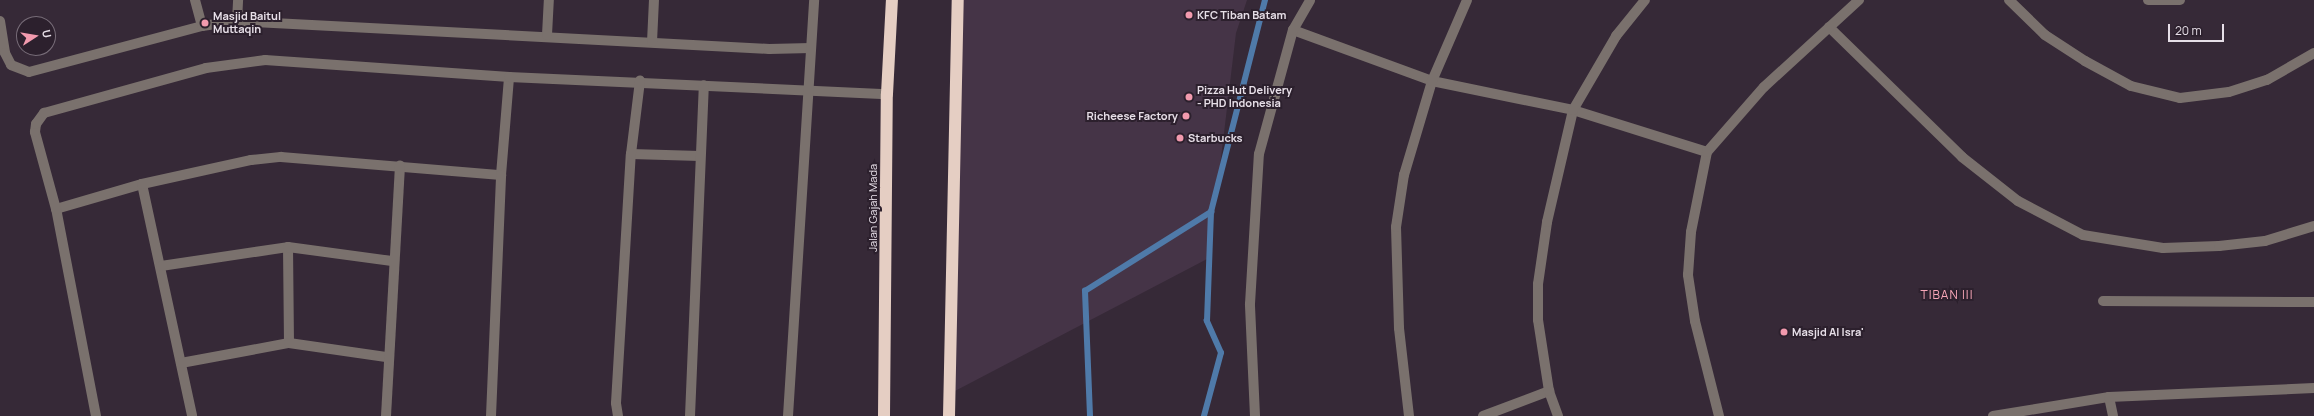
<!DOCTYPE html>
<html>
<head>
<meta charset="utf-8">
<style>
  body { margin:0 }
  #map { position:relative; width:2314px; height:416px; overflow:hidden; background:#362937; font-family:Manrope,sans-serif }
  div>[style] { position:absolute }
  .built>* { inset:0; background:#453447 }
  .stream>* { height:5.5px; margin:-2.75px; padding:0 2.75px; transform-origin:2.75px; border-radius:2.75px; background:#4f7aa9 }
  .minor>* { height:10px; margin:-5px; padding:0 5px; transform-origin:5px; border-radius:5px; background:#7a716d }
  .highway>* { height:12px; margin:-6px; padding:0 6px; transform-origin:6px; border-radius:6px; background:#e5cec3 }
  .dots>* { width:11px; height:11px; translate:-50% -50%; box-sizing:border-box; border:2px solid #2c202d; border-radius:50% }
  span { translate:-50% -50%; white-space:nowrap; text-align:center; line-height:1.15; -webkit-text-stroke:4px #2c202d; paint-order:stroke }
  .poi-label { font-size:11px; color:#e7dfe8; font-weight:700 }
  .left { translate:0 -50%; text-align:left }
  .right { translate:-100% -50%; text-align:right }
  .street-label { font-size:11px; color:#e7dfe8 }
  .neighbourhood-label { font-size:12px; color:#f8a6b8; letter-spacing:1px }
  .north { position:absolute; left:16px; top:16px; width:40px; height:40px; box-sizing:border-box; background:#2c202d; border:1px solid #776c78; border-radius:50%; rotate:78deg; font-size:11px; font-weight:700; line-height:16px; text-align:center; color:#e7dfe8 }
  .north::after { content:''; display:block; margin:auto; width:14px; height:18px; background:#f29aae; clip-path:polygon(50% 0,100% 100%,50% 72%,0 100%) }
  .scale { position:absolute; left:2168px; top:24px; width:56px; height:18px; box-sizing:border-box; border:2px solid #e7dfe8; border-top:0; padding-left:5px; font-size:12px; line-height:14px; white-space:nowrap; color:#e7dfe8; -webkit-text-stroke:3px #2c202d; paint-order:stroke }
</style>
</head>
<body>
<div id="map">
  <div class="built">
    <i style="clip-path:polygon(962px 0,1247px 0,1236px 33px,1209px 258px,955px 391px)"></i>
  </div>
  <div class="stream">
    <i style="left:1090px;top:416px;width:125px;rotate:-92.3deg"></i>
    <i style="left:1085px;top:291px;width:149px;rotate:-32.1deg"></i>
    <i style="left:1204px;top:416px;width:65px;rotate:-74.9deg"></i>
    <i style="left:1221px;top:353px;width:35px;rotate:-114deg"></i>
    <i style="left:1207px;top:321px;width:109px;rotate:-87.9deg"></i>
    <i style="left:1211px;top:212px;width:219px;rotate:-75.7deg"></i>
  </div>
  <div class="minor">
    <i style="left:195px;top:0;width:27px;rotate:75deg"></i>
    <i style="left:2009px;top:0;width:50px;rotate:44.2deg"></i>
    <i style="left:2045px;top:35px;width:48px;rotate:33deg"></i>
    <i style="left:2085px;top:61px;width:52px;rotate:28.5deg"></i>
    <i style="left:2131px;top:86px;width:50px;rotate:13.8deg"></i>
    <i style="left:2180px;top:98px;width:49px;rotate:-7deg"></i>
    <i style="left:2229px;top:92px;width:40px;rotate:-18deg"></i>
    <i style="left:2267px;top:80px;width:54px;rotate:-29.9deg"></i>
    <i style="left:2148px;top:0;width:32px"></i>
    <i style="left:0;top:21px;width:32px;rotate:81deg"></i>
    <i style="left:5px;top:53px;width:13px;rotate:63deg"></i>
    <i style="left:11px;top:65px;width:19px;rotate:21deg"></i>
    <i style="left:29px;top:72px;width:179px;rotate:-14.9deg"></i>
    <i style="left:202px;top:26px;width:35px;rotate:-8deg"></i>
    <i style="left:237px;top:21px;width:533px;rotate:3.01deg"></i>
    <i style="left:769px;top:49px;width:42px;rotate:-1.4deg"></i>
    <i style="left:237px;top:21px;width:21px;rotate:-87deg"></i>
    <i style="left:1829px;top:27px;width:186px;rotate:44.3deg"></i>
    <i style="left:1962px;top:157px;width:71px;rotate:38.2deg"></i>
    <i style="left:2018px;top:201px;width:73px;rotate:27.6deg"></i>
    <i style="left:2083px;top:235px;width:81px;rotate:9.2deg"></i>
    <i style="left:2163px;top:248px;width:56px;rotate:-2deg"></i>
    <i style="left:2219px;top:246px;width:46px;rotate:-6.2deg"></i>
    <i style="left:2265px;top:241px;width:51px;rotate:-17deg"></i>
    <i style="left:1293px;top:30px;width:148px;rotate:20.1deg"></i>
    <i style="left:1432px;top:81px;width:144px;rotate:11.6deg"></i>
    <i style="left:1573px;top:110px;width:140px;rotate:17.4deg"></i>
    <i style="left:547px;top:35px;width:35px;rotate:-87deg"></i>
    <i style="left:652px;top:42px;width:42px;rotate:-87.3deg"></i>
    <i style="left:631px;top:154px;width:69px;rotate:1.7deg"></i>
    <i style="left:142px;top:184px;width:237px;rotate:77.8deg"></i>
    <i style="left:56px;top:209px;width:90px;rotate:-16.2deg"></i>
    <i style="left:142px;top:184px;width:112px;rotate:-12.4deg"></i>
    <i style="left:251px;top:160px;width:30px;rotate:-6deg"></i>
    <i style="left:281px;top:157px;width:221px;rotate:4.7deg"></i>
    <i style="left:501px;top:175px;width:98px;rotate:-85.3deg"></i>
    <i style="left:288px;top:247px;width:96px;rotate:89.4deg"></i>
    <i style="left:161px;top:266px;width:128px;rotate:-8.5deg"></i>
    <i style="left:288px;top:247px;width:105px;rotate:7.7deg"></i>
    <i style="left:2103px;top:301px;width:211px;rotate:0.3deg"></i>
    <i style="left:181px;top:363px;width:110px;rotate:-10.5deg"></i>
    <i style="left:289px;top:343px;width:98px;rotate:8.2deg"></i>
    <i style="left:2109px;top:397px;width:19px;rotate:78deg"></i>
    <i style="left:96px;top:416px;width:211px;rotate:-100.9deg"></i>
    <i style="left:56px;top:209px;width:80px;rotate:-105.3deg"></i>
    <i style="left:35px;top:132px;width:8px;rotate:-83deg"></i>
    <i style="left:36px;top:124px;width:14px;rotate:-54deg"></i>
    <i style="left:44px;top:113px;width:168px;rotate:-15.5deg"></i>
    <i style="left:206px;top:68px;width:60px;rotate:-7.7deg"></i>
    <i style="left:265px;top:60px;width:245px;rotate:4deg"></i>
    <i style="left:509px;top:77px;width:378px;rotate:2.6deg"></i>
    <i style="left:386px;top:416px;width:251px;rotate:-86.8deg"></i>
    <i style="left:491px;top:416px;width:241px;rotate:-87.6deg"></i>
    <i style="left:618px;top:416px;width:13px;rotate:-99deg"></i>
    <i style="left:616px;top:403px;width:249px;rotate:-86.6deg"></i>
    <i style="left:631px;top:154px;width:74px;rotate:-83deg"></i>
    <i style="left:690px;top:416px;width:331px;rotate:-87.6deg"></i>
    <i style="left:788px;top:416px;width:417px;rotate:-86.4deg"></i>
    <i style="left:1255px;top:416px;width:112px;rotate:-92.6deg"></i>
    <i style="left:1250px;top:304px;width:150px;rotate:-86.6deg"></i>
    <i style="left:1259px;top:154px;width:129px;rotate:-74.7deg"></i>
    <i style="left:1293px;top:30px;width:34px;rotate:-60deg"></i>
    <i style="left:1409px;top:416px;width:89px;rotate:-96.5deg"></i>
    <i style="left:1399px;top:328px;width:101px;rotate:-91.7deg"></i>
    <i style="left:1396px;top:227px;width:53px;rotate:-81.3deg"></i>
    <i style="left:1404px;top:175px;width:98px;rotate:-73.4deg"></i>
    <i style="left:1432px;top:81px;width:88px;rotate:-66.6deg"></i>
    <i style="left:1483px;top:416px;width:71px;rotate:-20.7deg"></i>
    <i style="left:1558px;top:416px;width:27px;rotate:-110deg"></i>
    <i style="left:1549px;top:391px;width:72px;rotate:-98.8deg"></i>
    <i style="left:1538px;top:320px;width:36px;rotate:-90deg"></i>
    <i style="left:1538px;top:284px;width:63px;rotate:-81.7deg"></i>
    <i style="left:1547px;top:222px;width:115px;rotate:-76.9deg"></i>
    <i style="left:1573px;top:110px;width:86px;rotate:-59.8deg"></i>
    <i style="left:1616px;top:36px;width:46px;rotate:-51.1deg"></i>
    <i style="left:1719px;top:416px;width:98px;rotate:-104.2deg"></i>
    <i style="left:1695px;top:321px;width:47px;rotate:-98.7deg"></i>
    <i style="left:1688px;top:275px;width:43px;rotate:-86deg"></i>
    <i style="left:1691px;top:232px;width:82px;rotate:-78.7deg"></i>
    <i style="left:1707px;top:152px;width:86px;rotate:-48.8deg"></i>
    <i style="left:1764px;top:87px;width:129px;rotate:-42.5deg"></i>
    <i style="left:1993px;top:416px;width:118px;rotate:-9.3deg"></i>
    <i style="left:2109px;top:397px;width:205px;rotate:-2.5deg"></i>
  </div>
  <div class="highway">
    <i style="left:884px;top:416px;width:322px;rotate:-89.5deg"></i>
    <i style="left:887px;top:94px;width:94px;rotate:-87deg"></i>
    <i style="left:949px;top:416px;width:416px;rotate:-88.8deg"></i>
  </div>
  <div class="dots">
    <i style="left:1189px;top:15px;background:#f29aae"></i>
    <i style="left:205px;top:23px;background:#f29aae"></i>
    <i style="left:1189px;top:97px;background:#f29aae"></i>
    <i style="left:1186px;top:116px;background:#f29aae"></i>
    <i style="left:1180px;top:138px;background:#f29aae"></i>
    <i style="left:1784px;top:332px;background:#f29aae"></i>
  </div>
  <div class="poi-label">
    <span class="left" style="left:1197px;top:15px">KFC Tiban Batam</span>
    <span class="left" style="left:213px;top:23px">Masjid Baitul<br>Muttaqin</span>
    <span class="left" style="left:1197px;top:97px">Pizza Hut Delivery<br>- PHD Indonesia</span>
    <span class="right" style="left:1178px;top:116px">Richeese Factory</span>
    <span class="left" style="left:1188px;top:138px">Starbucks</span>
    <span class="left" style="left:1792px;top:332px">Masjid Al Isra'</span>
  </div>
  <div class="street-label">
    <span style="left:873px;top:208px;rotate:-90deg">Jalan Gajah Mada</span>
  </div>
  <div class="neighbourhood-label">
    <span style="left:1947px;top:295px">TIBAN III</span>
  </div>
  <div class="north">U</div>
  <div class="scale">20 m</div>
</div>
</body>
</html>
